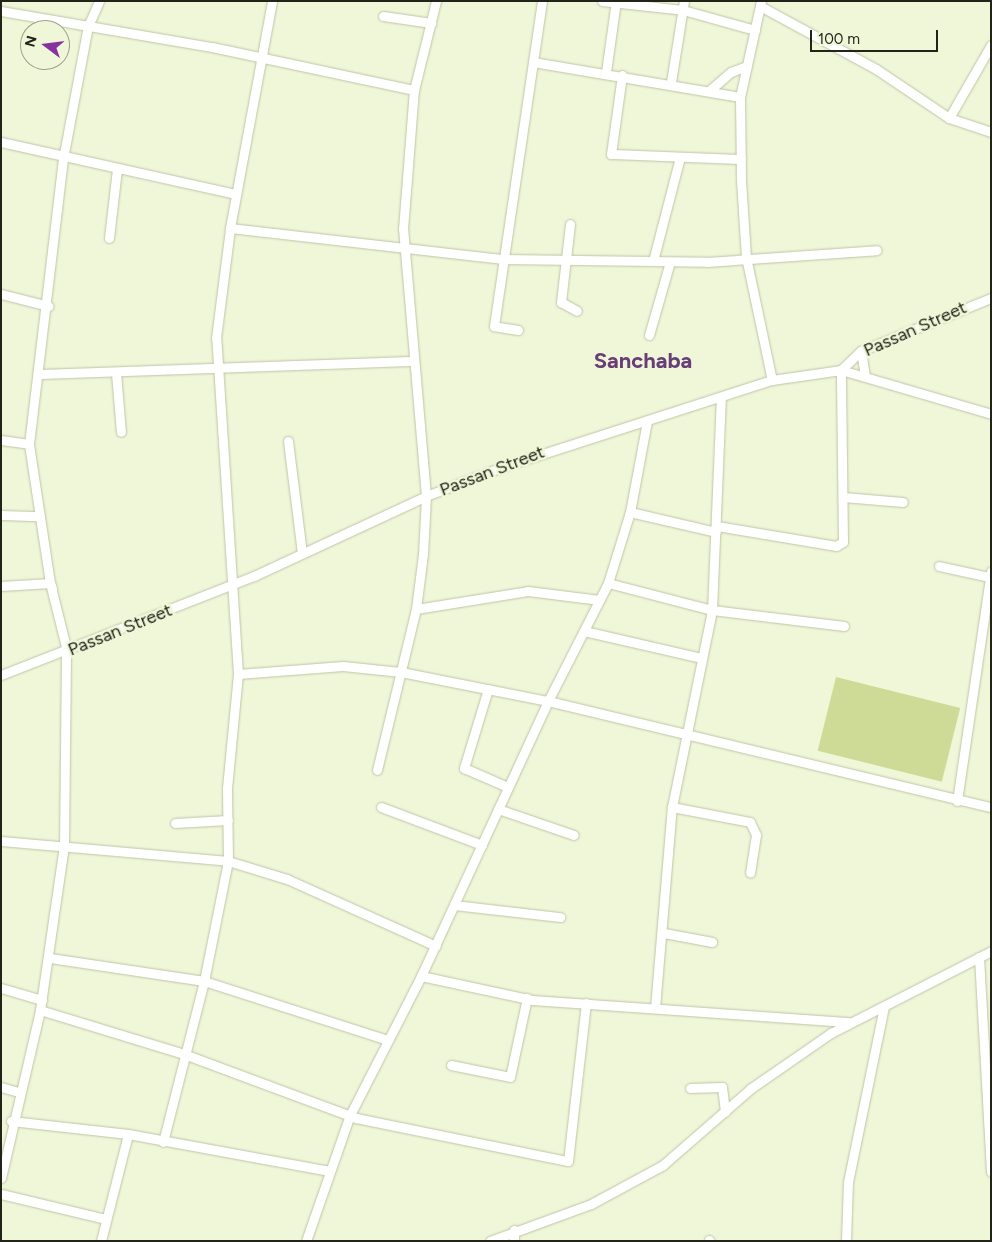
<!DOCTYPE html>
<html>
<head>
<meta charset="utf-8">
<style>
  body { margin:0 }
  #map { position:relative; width:992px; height:1242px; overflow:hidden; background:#f0f7d9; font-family:Figtree,sans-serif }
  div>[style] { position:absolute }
  .green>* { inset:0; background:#cedb96; transform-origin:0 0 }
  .roads { filter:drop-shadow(0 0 1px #bec4a7) drop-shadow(0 0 1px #bec4a7) }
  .minor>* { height:9px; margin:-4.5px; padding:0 4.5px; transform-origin:4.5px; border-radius:4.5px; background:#fff }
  span { translate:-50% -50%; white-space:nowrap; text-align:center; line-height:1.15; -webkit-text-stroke:5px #f0f7d9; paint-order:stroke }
  .street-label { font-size:18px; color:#222419 }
  .district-label { font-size:22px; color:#673f76; font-weight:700 }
  .frame { position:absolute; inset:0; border:2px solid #222419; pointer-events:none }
  .north { position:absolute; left:20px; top:20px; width:50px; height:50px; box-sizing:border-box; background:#f0f7d9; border:1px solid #9ea38c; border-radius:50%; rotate:285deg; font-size:14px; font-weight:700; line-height:20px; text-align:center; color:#222419 }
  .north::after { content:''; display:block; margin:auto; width:18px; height:22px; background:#8633a1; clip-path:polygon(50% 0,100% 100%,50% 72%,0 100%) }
  .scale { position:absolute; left:810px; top:30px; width:128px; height:22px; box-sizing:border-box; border:2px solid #222419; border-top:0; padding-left:6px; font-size:15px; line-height:18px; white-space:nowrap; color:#222419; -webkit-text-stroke:4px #f0f7d9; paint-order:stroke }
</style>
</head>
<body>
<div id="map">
  <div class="green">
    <i style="left:836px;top:677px;width:128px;height:76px;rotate:14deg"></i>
  </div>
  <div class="roads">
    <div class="minor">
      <i style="left:602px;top:1px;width:81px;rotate:6.3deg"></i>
      <i style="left:683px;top:10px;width:75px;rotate:15.5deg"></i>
      <i style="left:761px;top:1px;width:98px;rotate:102.3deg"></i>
      <i style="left:740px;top:97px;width:83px;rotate:89.3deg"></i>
      <i style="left:741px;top:180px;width:77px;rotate:86.3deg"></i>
      <i style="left:746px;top:257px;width:126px;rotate:78.1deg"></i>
      <i style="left:760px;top:6px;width:132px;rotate:28.5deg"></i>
      <i style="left:876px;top:69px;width:88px;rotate:33.9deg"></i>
      <i style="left:949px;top:118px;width:44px;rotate:18.4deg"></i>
      <i style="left:1px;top:11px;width:214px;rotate:9.7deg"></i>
      <i style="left:212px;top:47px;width:207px;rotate:12deg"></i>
      <i style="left:383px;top:16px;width:49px;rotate:8.3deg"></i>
      <i style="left:533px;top:62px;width:210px;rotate:9.6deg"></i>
      <i style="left:606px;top:72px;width:72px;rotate:-82deg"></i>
      <i style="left:622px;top:75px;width:80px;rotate:97.9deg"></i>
      <i style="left:611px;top:154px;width:130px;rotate:2.2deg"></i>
      <i style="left:671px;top:82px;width:82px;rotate:-80.9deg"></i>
      <i style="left:710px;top:90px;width:28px;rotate:-41deg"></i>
      <i style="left:731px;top:72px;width:17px;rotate:-21deg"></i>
      <i style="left:949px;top:118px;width:84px;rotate:-60.1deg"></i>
      <i style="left:1px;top:142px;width:241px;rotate:12.5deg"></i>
      <i style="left:570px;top:224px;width:79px;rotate:96.6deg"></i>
      <i style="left:561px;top:302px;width:18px;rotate:29deg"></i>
      <i style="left:230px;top:228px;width:275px;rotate:6.5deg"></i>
      <i style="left:503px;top:259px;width:204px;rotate:0.8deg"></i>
      <i style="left:707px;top:262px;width:170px;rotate:-4deg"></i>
      <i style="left:109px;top:238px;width:69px;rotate:-83.4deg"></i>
      <i style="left:653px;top:261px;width:107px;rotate:-75.4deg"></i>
      <i style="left:1px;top:294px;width:49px;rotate:14.3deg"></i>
      <i style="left:518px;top:330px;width:24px;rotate:-171deg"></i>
      <i style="left:494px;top:326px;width:329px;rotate:-81.6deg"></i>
      <i style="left:649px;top:335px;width:76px;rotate:-74deg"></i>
      <i style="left:861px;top:351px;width:26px;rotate:81deg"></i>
      <i style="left:116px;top:373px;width:59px;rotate:85.2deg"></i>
      <i style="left:38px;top:374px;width:375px;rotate:-2deg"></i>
      <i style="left:1px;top:440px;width:28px;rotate:8deg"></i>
      <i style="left:288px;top:441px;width:113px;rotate:82.9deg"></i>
      <i style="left:843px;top:497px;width:60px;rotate:4.8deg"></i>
      <i style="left:630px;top:512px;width:88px;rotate:13.1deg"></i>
      <i style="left:1px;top:515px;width:38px;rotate:2deg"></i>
      <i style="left:717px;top:526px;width:121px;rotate:9.5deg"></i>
      <i style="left:836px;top:546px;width:8px;rotate:-30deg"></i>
      <i style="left:843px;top:542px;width:172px;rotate:-90.7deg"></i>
      <i style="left:841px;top:370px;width:156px;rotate:16.3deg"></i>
      <i style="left:939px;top:566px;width:51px;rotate:12.4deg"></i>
      <i style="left:608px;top:583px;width:107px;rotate:14.6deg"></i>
      <i style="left:712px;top:610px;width:133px;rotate:6.9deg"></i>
      <i style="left:1px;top:586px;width:49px;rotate:-3.5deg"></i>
      <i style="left:50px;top:583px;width:5px;rotate:68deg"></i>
      <i style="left:416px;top:609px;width:113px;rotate:-9.1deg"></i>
      <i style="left:528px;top:591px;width:72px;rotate:7.2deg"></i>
      <i style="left:584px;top:631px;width:121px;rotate:12.9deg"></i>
      <i style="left:67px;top:651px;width:70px;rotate:-104deg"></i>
      <i style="left:50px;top:583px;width:141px;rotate:-98.6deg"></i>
      <i style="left:29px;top:444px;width:287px;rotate:-83.2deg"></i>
      <i style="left:63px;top:159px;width:135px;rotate:-79.4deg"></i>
      <i style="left:88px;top:26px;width:27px;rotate:-66deg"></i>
      <i style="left:238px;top:674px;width:105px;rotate:-4.4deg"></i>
      <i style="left:343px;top:666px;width:58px;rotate:5.9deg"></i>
      <i style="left:401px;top:672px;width:150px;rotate:11.2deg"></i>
      <i style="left:548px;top:701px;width:456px;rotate:13.5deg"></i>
      <i style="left:1px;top:675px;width:272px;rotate:-21.4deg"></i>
      <i style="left:254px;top:576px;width:190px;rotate:-24.9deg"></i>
      <i style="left:426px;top:496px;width:81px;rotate:-20.9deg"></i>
      <i style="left:502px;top:467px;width:284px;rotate:-17.9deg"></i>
      <i style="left:772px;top:380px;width:70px;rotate:-8.2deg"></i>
      <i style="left:841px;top:370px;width:28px;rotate:-44deg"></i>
      <i style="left:861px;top:351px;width:140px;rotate:-22.2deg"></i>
      <i style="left:488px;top:689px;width:83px;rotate:106.9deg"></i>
      <i style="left:464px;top:768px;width:48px;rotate:23.4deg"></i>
      <i style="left:377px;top:770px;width:166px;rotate:-76.4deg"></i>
      <i style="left:416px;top:609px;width:55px;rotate:-82.7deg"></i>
      <i style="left:423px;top:554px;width:58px;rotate:-87deg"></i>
      <i style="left:426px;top:496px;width:268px;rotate:-94.9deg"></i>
      <i style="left:403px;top:229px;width:139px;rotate:-85.5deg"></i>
      <i style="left:414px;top:90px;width:92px;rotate:-76.1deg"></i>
      <i style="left:957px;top:801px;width:232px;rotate:-81.6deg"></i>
      <i style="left:381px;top:807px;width:108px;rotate:20.6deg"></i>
      <i style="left:672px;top:807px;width:79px;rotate:10.9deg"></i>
      <i style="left:750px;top:822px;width:14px;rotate:65deg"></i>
      <i style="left:756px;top:835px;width:38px;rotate:99deg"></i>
      <i style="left:498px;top:809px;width:80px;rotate:18.9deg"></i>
      <i style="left:175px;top:823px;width:53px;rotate:-3.2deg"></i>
      <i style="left:1px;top:841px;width:228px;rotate:5deg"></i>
      <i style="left:228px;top:861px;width:62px;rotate:17deg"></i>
      <i style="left:287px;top:879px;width:163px;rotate:24.2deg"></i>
      <i style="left:454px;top:905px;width:107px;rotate:6.5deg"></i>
      <i style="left:664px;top:933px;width:49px;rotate:10.6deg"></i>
      <i style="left:979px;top:957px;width:215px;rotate:86.8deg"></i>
      <i style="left:50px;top:958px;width:156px;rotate:8.5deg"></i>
      <i style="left:204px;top:981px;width:193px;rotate:17.8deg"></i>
      <i style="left:421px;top:976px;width:115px;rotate:12.1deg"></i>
      <i style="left:533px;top:1000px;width:317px;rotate:4deg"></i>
      <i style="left:1px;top:988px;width:43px;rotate:16.3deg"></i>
      <i style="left:655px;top:1008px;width:202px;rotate:-85.2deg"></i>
      <i style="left:672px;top:807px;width:201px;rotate:-78.5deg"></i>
      <i style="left:712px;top:610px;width:213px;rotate:-87.6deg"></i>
      <i style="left:40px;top:1010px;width:151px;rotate:17deg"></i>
      <i style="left:184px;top:1054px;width:184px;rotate:20.4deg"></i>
      <i style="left:356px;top:1118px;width:216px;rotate:11.5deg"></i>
      <i style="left:568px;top:1161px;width:159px;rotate:-83.5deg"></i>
      <i style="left:451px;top:1065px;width:60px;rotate:11.5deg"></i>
      <i style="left:510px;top:1077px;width:81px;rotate:-77.9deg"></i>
      <i style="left:1px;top:1087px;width:18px;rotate:16deg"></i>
      <i style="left:690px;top:1088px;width:32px;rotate:-2deg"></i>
      <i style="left:722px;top:1087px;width:25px;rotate:83deg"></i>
      <i style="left:11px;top:1121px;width:118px;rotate:6.3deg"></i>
      <i style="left:128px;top:1134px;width:205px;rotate:10.4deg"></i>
      <i style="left:163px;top:1142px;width:166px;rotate:-75.7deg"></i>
      <i style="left:204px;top:981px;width:122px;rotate:-78.7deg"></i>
      <i style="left:228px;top:861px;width:73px;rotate:-90.8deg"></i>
      <i style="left:227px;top:788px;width:115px;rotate:-84.5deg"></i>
      <i style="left:238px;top:674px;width:337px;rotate:-93.7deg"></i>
      <i style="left:216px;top:338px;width:111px;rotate:-82.7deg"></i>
      <i style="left:230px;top:228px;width:231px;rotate:-79.5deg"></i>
      <i style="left:1px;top:1178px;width:172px;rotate:-76.9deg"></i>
      <i style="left:40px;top:1010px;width:166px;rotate:-81.7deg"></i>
      <i style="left:64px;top:846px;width:199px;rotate:-89.4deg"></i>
      <i style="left:1px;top:1194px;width:108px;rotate:13.4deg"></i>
      <i style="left:709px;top:1240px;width:1px;rotate:45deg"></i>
      <i style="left:101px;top:1241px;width:110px;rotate:-75.8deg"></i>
      <i style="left:306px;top:1241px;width:133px;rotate:-70.8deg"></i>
      <i style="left:350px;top:1115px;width:156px;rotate:-62.9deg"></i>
      <i style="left:421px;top:976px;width:303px;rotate:-65.2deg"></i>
      <i style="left:548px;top:701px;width:132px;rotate:-63deg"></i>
      <i style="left:608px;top:583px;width:74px;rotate:-72.8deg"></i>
      <i style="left:630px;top:512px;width:93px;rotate:-79.4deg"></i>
      <i style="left:490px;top:1241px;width:108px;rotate:-20.1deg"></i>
      <i style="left:591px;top:1204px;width:82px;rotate:-28.4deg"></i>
      <i style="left:663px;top:1165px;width:116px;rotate:-41.1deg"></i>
      <i style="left:750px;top:1089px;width:98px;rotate:-34.7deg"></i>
      <i style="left:831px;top:1033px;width:180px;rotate:-27.1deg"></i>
      <i style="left:514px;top:1241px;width:11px;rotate:-90deg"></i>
      <i style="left:846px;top:1241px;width:59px;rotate:-88.1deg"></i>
      <i style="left:848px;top:1182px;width:180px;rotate:-78.4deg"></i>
    </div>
  </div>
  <div class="street-label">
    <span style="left:915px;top:329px;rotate:-24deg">Passan Street</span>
    <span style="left:492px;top:471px;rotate:-21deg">Passan Street</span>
    <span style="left:120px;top:630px;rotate:-22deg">Passan Street</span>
  </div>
  <div class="district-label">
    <span style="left:643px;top:361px">Sanchaba</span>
  </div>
  <div class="frame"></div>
  <div class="north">N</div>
  <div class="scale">100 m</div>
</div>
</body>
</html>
